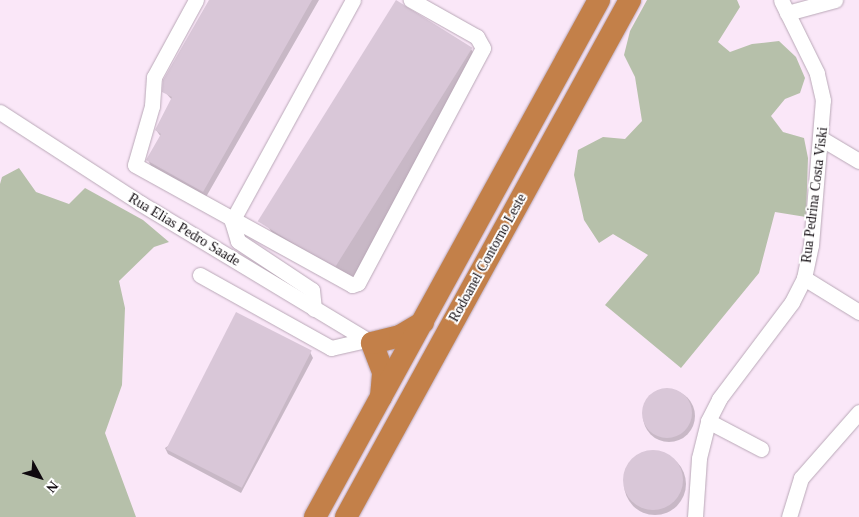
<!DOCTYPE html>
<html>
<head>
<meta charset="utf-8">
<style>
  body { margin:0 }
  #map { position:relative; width:859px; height:517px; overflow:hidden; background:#fae7f8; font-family:"Times New Roman",serif }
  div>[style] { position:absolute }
  .green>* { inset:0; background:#b6c0aa }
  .shadow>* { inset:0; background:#0003 }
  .round { border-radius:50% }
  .building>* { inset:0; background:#d9c7d8; transform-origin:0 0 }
  .roads { filter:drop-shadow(0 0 1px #b9a8b7) drop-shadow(0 0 1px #b9a8b7) }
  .minor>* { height:15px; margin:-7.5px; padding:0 7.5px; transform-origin:7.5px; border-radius:7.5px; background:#fff }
  .highway>* { height:22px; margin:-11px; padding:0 11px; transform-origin:11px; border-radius:11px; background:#c38049 }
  span { translate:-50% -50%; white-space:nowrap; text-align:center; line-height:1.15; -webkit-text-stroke:4px #fff; paint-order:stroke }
  .street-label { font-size:14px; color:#0f090e }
  .north { position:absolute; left:15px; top:452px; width:50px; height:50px; -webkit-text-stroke:4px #fff; paint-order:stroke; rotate:129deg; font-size:14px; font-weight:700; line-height:20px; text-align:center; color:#0f090e }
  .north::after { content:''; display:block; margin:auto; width:18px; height:22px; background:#0f090e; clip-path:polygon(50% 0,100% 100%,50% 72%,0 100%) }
</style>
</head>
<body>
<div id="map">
  <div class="green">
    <i style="clip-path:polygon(647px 0,737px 0,740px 7px,718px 42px,730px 52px,752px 44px,779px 41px,796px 57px,805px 78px,800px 93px,785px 99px,771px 116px,783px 132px,804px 138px,808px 158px,806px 217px,775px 212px,759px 273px,681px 368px,605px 305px,648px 255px,613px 234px,599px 243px,584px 220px,574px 175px,578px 150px,603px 137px,625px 139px,642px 121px,635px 77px,624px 55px,630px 31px)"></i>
    <i style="clip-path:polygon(19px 168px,36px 192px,69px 204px,85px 188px,143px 220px,169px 242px,154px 247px,119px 281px,125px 308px,122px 385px,105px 433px,136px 517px,0 517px,0 184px,2px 177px)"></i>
  </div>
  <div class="shadow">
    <i style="clip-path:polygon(210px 0,319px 0,206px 197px,151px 166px,148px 160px,161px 137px,156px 130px,172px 100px,164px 91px)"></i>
    <i style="clip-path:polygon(471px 49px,475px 55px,353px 278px,273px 234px,269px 228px)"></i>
    <i style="clip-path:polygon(310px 352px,313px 358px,241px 493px,168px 454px,165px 448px)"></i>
    <i class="round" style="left:643px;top:390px;width:52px;height:52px"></i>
    <i class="round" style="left:624px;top:453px;width:62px;height:62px"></i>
  </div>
  <div class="building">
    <i style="clip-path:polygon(209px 0,312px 0,203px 192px,146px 160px,161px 134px,155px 130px,172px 97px,162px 92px,163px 80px)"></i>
    <i style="left:396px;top:0;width:90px;height:261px;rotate:32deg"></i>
    <i style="left:236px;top:312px;width:85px;height:154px;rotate:27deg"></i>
    <i class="round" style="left:642px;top:388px;width:50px;height:50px"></i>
    <i class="round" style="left:623px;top:450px;width:60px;height:60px"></i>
  </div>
  <div class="roads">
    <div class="minor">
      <i style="left:196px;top:0;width:88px;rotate:118.6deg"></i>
      <i style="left:154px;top:77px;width:29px;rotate:94deg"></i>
      <i style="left:152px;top:106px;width:61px;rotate:106.1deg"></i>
      <i style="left:135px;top:165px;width:248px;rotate:28.9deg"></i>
      <i style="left:352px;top:285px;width:6px;rotate:-18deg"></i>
      <i style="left:358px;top:283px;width:266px;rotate:-62deg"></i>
      <i style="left:483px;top:48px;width:13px;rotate:-119deg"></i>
      <i style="left:477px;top:37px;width:76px;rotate:-150.7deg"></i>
      <i style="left:787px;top:13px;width:50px;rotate:-15.2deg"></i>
      <i style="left:0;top:112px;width:167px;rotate:33deg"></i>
      <i style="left:140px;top:203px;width:271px;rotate:31.1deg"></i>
      <i style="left:822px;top:139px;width:43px;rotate:30.7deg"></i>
      <i style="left:200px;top:275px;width:150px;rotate:29.1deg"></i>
      <i style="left:331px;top:348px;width:36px;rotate:-13deg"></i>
      <i style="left:804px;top:278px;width:65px;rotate:31.7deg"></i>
      <i style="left:314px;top:309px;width:19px;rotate:-96deg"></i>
      <i style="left:312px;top:290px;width:89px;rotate:-146.5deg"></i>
      <i style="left:238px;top:241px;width:21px;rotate:-107deg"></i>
      <i style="left:232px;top:221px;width:252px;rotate:-61.3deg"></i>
      <i style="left:708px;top:421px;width:60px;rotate:27.8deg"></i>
      <i style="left:695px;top:517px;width:59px;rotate:-86.1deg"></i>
      <i style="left:699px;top:458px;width:38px;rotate:-76deg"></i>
      <i style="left:708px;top:421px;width:25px;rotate:-63deg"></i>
      <i style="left:719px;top:399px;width:121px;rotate:-53deg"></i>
      <i style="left:792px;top:302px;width:27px;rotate:-63deg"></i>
      <i style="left:804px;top:278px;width:34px;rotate:-78deg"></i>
      <i style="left:811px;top:245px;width:145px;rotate:-85.3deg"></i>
      <i style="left:823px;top:100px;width:28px;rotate:-103deg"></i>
      <i style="left:817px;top:73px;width:81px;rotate:-116.3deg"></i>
      <i style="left:789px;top:517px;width:41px;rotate:-72.9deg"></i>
      <i style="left:801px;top:478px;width:88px;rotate:-48.7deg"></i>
    </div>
    <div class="highway">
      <i style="left:381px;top:397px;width:25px;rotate:-85deg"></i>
      <i style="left:383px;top:372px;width:31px;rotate:-111deg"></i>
      <i style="left:372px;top:343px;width:29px;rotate:-14deg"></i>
      <i style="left:400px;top:336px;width:27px;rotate:-31deg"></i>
      <i style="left:315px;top:517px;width:590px;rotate:-61.22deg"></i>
      <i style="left:346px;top:517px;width:590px;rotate:-61.22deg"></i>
    </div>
  </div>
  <div class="street-label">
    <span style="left:815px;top:195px;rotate:-83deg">Rua Pedrina Costa Viski</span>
    <span style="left:184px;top:230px;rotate:31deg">Rua Elias Pedro Saade</span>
    <span style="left:488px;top:258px;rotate:-61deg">Rodoanel Contorno Leste</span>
  </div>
  <div class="north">N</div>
</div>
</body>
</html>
